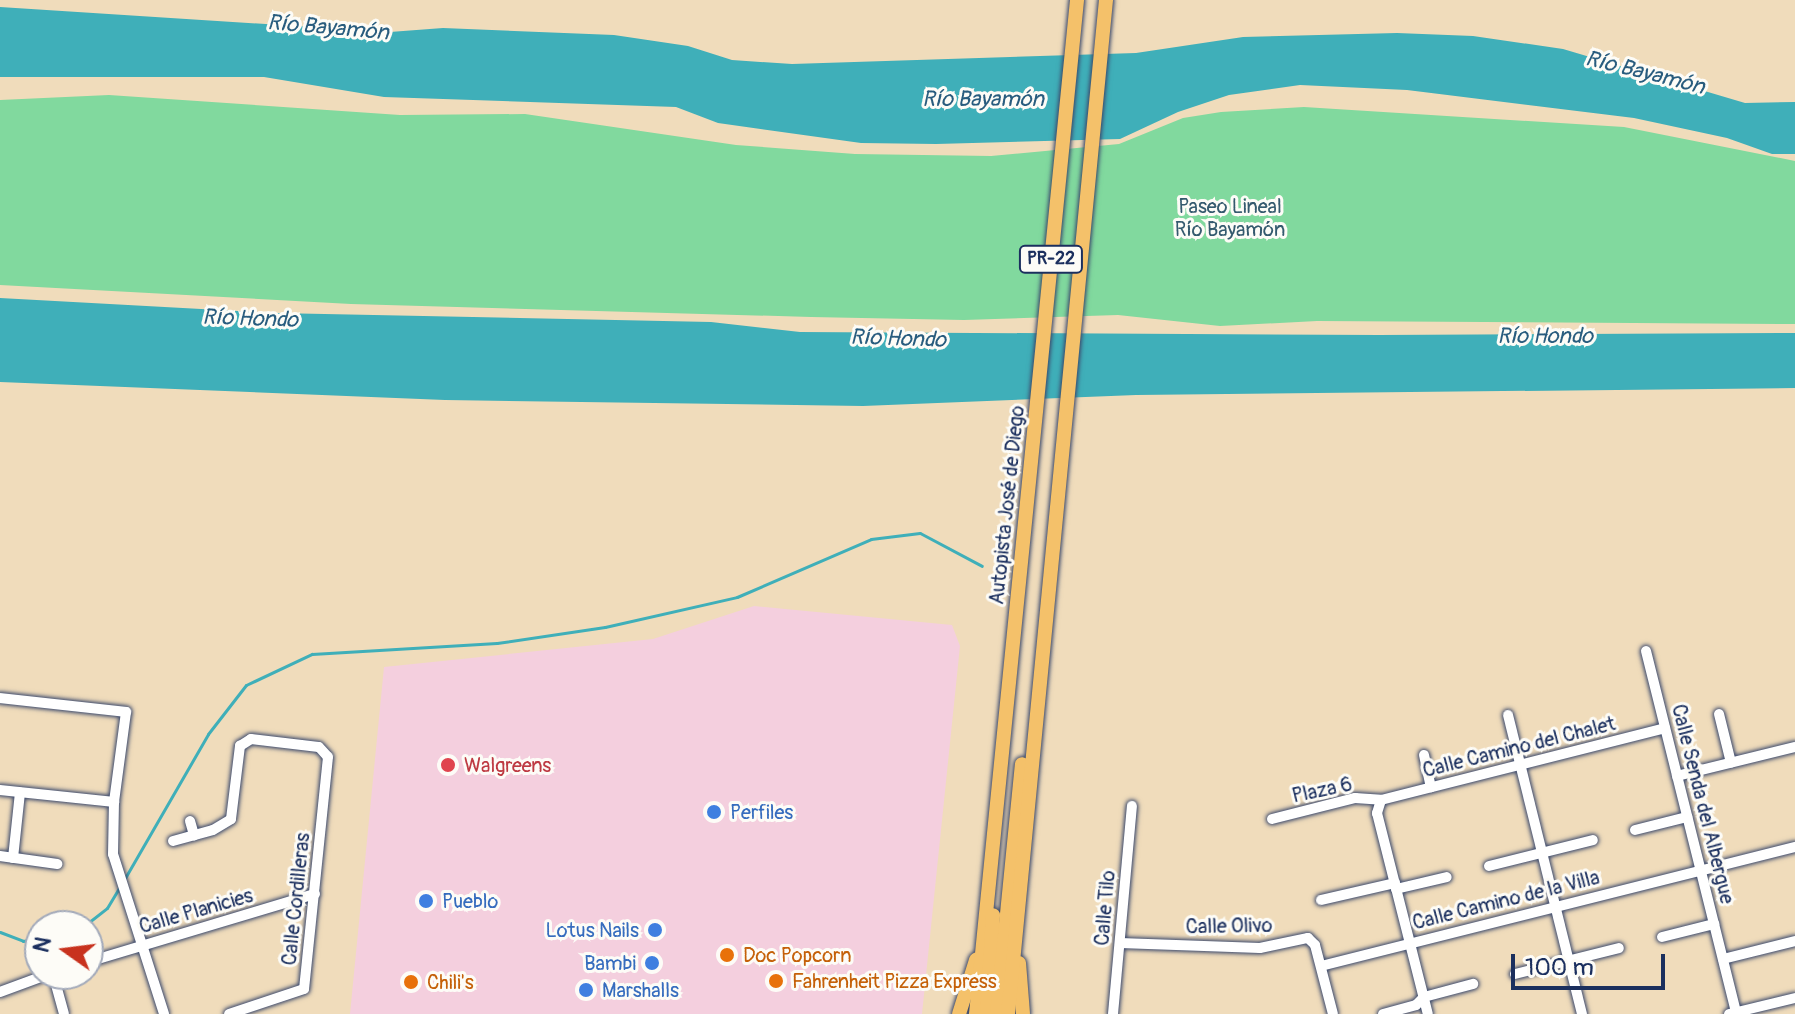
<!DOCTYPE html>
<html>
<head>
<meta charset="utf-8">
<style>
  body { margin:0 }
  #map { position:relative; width:1795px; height:1014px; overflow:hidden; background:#f0dcbb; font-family:Pangolin,sans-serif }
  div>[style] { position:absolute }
  .built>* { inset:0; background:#f4cfde }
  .green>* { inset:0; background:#81d99e }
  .water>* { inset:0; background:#3fafb9 }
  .stream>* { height:3px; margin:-1.5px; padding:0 1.5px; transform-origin:1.5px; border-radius:1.5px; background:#3fafb9 }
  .roads { filter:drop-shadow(0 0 2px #3b496c) drop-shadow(0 0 2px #3b496c) }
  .minor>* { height:10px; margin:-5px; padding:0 5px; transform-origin:5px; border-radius:5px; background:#fff }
  .highway>* { height:14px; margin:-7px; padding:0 7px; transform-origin:7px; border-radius:7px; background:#f4c16a }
  .dots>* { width:22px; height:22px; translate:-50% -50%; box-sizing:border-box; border:4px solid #fdfcf7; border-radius:50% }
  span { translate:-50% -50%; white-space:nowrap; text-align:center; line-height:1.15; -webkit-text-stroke:6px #fdfcf7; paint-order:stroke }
  .shield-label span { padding:2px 6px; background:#fdfcf7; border:2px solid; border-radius:6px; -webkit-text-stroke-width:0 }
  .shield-label { font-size:18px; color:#1b2f5e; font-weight:700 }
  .park-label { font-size:20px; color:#345a6e }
  .street-label { font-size:20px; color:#1b2f5e }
  .health-label { font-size:20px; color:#be3a42 }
  .left { translate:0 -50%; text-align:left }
  .shop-label { font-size:20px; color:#366cbe }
  .right { translate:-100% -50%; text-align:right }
  .food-label { font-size:20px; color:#c56008 }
  .water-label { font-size:22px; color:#285c7e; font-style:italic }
  .north { position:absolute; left:24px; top:910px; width:80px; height:80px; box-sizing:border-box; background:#fdfcf7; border:2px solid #a3aaba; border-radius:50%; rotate:284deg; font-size:22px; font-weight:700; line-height:32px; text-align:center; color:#1b2f5e }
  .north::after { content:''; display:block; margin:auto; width:28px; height:36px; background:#c8321e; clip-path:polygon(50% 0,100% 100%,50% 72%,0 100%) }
  .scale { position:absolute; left:1511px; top:954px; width:154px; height:36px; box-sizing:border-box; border:4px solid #1b2f5e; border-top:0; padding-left:10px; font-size:24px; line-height:28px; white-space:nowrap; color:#1b2f5e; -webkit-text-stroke:6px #fdfcf7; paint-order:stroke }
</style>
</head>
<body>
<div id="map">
  <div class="built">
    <i style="clip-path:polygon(754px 606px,952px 625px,960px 646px,922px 1014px,350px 1014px,384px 667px,653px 639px)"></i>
  </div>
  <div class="green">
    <i style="clip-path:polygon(109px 95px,400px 115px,525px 114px,736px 145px,855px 154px,991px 156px,1119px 144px,1183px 118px,1221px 112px,1304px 107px,1624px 127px,1795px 161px,1795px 324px,1317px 321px,1220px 326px,1118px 315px,964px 320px,811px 317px,351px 304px,0 285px,0 100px)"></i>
  </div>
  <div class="water">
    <i style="clip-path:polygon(0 7px,390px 32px,443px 28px,614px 35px,688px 46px,732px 60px,792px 64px,1136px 53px,1243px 37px,1397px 33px,1473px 36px,1563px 49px,1745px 103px,1795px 102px,1795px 154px,1772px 154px,1727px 138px,1634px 118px,1407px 90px,1300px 85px,1229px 95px,1178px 112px,1120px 139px,936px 144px,861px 143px,718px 123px,676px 107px,384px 97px,264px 77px,0 77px)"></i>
    <i style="clip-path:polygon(0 298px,275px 313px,711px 322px,800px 332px,1379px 335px,1795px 333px,1795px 388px,1136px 395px,863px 406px,445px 400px,0 382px)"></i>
  </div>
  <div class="stream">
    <i style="left:125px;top:878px;width:166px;rotate:-60deg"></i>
    <i style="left:208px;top:734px;width:62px;rotate:-52.2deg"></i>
    <i style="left:246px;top:685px;width:73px;rotate:-25.2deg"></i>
    <i style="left:312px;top:654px;width:185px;rotate:-3.4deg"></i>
    <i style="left:497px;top:643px;width:109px;rotate:-8.4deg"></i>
    <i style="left:605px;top:627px;width:135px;rotate:-12.8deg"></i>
    <i style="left:737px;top:597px;width:146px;rotate:-23.4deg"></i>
    <i style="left:871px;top:539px;width:49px;rotate:-7deg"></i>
    <i style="left:920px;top:533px;width:70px;rotate:28deg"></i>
    <i style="left:84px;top:926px;width:29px;rotate:-38deg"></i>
    <i style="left:107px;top:908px;width:23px;rotate:-59deg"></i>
    <i style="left:0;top:932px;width:25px;rotate:21deg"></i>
    <i style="left:23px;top:941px;width:17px;rotate:-10deg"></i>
  </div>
  <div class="roads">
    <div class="minor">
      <i style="left:1646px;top:651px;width:372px;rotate:76deg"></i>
      <i style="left:0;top:698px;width:127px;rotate:6.3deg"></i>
      <i style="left:126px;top:712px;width:91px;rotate:97.6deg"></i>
      <i style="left:114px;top:802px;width:52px;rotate:91.1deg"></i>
      <i style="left:113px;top:854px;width:168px;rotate:72.3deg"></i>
      <i style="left:1719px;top:714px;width:50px;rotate:76.2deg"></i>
      <i style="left:1508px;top:715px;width:308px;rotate:76.1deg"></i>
      <i style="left:1424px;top:755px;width:33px;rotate:78deg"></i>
      <i style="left:1677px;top:776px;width:122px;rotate:-13.8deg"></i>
      <i style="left:0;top:790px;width:115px;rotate:6deg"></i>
      <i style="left:1381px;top:800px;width:14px;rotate:107deg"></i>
      <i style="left:1377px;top:813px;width:207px;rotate:75.8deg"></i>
      <i style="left:1272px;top:819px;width:86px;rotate:-14.2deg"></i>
      <i style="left:1355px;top:798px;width:26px;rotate:4deg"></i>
      <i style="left:1381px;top:800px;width:293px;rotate:-14.2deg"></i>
      <i style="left:190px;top:821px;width:15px;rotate:74deg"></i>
      <i style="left:1635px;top:830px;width:54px;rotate:-14deg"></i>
      <i style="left:173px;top:841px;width:41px;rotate:-15.4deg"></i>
      <i style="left:213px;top:830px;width:21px;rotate:-31deg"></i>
      <i style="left:231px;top:819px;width:74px;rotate:-83deg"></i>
      <i style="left:240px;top:746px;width:13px;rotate:-32deg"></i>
      <i style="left:251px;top:739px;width:68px;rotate:6.7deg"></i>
      <i style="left:319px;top:747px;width:13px;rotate:48deg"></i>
      <i style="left:328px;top:757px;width:233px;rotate:95.9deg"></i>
      <i style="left:304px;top:989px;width:79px;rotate:161.6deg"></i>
      <i style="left:0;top:856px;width:58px;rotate:8deg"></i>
      <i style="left:13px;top:858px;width:66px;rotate:-83.9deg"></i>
      <i style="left:1489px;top:866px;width:107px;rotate:-14deg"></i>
      <i style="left:1396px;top:889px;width:52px;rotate:-13.2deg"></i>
      <i style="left:1321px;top:900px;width:76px;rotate:-12.9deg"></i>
      <i style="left:1662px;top:937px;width:54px;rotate:-14deg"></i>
      <i style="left:1120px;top:943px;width:140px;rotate:2deg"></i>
      <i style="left:1260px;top:948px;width:49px;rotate:-11.8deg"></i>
      <i style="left:1308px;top:938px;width:10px;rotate:45deg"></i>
      <i style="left:1315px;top:945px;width:71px;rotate:75.4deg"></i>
      <i style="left:1723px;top:959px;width:74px;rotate:-14deg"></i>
      <i style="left:88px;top:962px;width:237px;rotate:-16.7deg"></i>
      <i style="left:1321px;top:966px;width:489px;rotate:-14.1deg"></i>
      <i style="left:53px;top:974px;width:41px;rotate:74.6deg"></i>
      <i style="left:1515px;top:974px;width:107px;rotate:-14deg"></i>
      <i style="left:0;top:992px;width:52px;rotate:-20.2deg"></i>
      <i style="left:1113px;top:1014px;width:209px;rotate:-84.8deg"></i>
      <i style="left:1383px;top:1014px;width:34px;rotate:-15deg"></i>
      <i style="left:1416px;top:1005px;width:11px;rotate:-45deg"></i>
      <i style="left:1424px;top:997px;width:51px;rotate:-14.9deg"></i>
      <i style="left:1729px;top:1014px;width:68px;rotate:-13.6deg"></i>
    </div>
    <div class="highway">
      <i style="left:1019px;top:963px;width:51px;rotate:85.5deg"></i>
      <i style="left:959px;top:1014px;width:57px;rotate:-72.5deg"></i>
      <i style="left:976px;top:1014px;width:1019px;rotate:-84.31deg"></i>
      <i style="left:987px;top:1014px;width:99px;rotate:-86.5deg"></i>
      <i style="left:997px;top:1014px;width:251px;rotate:-84.3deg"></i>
      <i style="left:1008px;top:1014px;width:1019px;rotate:-84.48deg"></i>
    </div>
  </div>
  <div class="dots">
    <i style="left:448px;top:765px;background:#e0444e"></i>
    <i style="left:714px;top:812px;background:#3f7fe0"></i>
    <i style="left:426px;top:901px;background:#3f7fe0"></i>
    <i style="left:655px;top:930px;background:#3f7fe0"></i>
    <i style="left:727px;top:955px;background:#e8710a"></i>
    <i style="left:652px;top:963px;background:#3f7fe0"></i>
    <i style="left:776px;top:981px;background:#e8710a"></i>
    <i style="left:411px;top:982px;background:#e8710a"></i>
    <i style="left:586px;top:990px;background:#3f7fe0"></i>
  </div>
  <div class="shield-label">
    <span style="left:1051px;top:259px">PR-22</span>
  </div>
  <div class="park-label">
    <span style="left:1230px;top:218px">Paseo Lineal<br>Río Bayamón</span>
  </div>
  <div class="street-label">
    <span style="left:1007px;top:505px;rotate:-84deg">Autopista José de Diego</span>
    <span style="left:1519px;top:747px;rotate:-14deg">Calle Camino del Chalet</span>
    <span style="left:1322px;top:790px;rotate:-12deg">Plaza 6</span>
    <span style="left:1703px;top:804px;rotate:76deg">Calle Senda del Albergue</span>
    <span style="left:296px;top:899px;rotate:-84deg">Calle Cordilleras</span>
    <span style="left:1506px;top:900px;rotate:-14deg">Calle Camino de la Villa</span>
    <span style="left:1105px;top:908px;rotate:-85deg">Calle Tilo</span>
    <span style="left:196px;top:911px;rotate:-16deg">Calle Planicies</span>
    <span style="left:1229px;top:926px;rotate:-1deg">Calle Olivo</span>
  </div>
  <div class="health-label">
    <span class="left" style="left:464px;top:765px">Walgreens</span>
  </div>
  <div class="shop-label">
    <span class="left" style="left:730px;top:812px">Perfiles</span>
    <span class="left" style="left:442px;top:901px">Pueblo</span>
    <span class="right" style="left:639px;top:930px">Lotus Nails</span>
    <span class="right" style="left:636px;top:963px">Bambi</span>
    <span class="left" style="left:602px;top:990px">Marshalls</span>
  </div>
  <div class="food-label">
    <span class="left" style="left:743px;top:955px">Doc Popcorn</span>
    <span class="left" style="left:792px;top:981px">Fahrenheit Pizza Express</span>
    <span class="left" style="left:427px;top:982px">Chili's</span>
  </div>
  <div class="water-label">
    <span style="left:328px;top:28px;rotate:5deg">Río Bayamón</span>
    <span style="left:1645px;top:73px;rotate:14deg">Río Bayamón</span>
    <span style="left:983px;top:100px">Río Bayamón</span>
    <span style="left:250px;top:319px;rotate:2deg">Río Hondo</span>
    <span style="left:1545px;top:337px">Río Hondo</span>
    <span style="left:898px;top:339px;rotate:2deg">Río Hondo</span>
  </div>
  <div class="north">N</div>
  <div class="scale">100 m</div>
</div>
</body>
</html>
